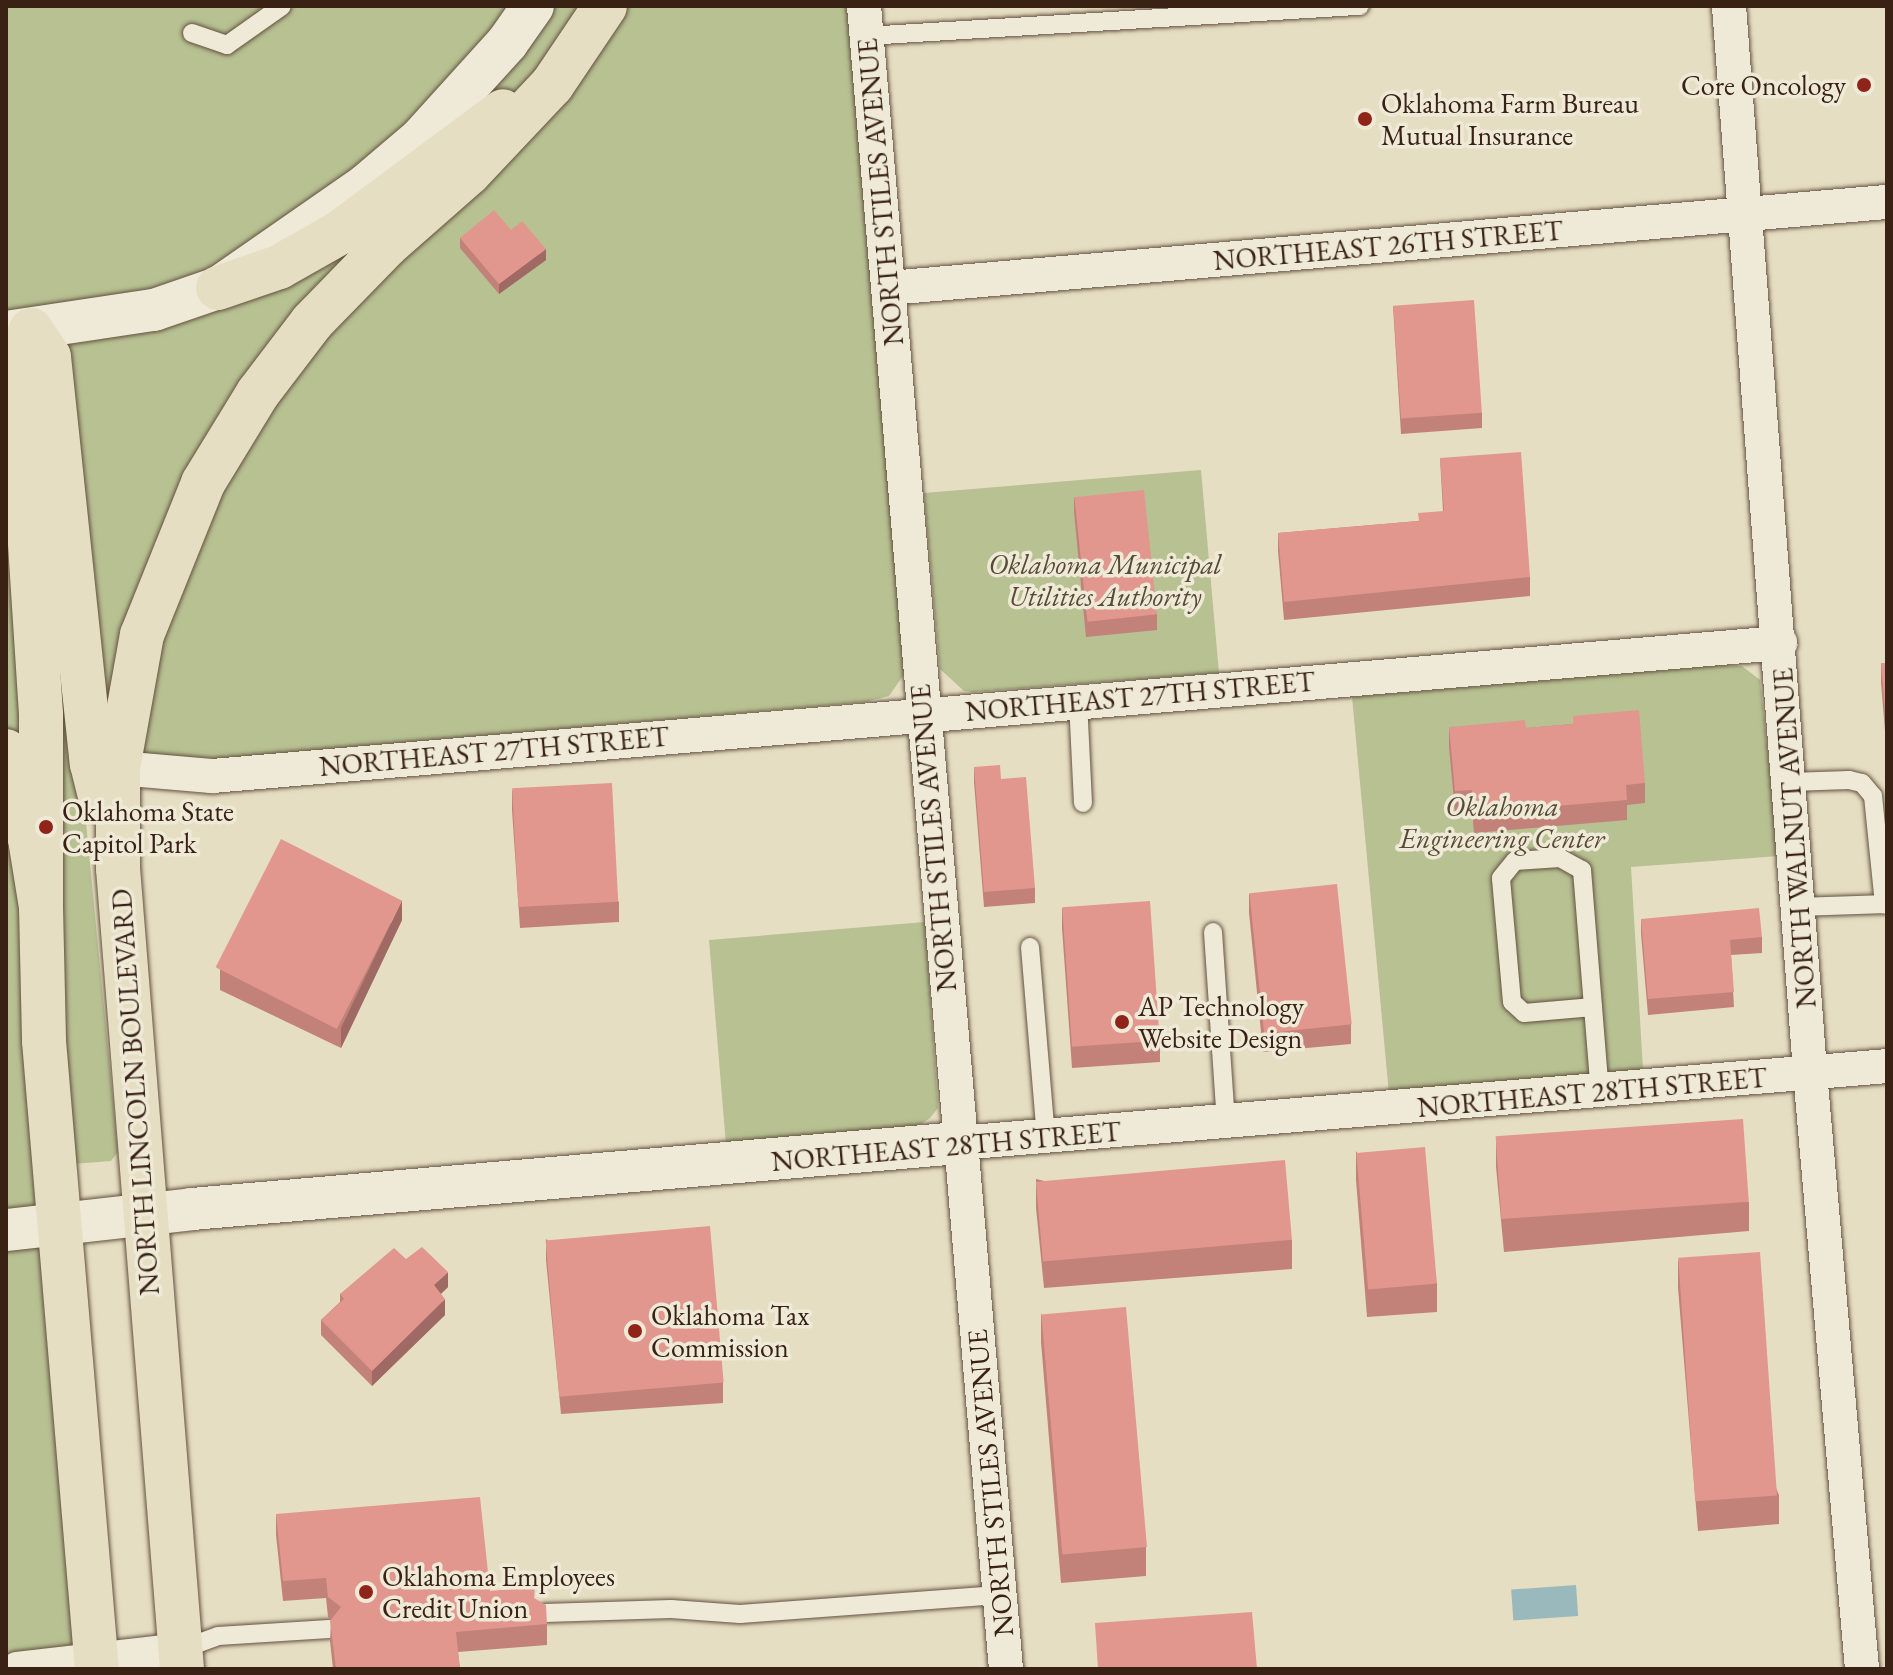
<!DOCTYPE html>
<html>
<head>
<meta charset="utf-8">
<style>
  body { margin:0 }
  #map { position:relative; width:1893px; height:1675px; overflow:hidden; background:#e6dec2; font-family:"EB Garamond",serif }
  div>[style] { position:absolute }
  .green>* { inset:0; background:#b7c192 }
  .water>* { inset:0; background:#9ab9bd; transform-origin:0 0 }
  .roads { filter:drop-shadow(0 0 2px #645140) drop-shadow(0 0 2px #645140) }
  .service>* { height:18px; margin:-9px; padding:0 9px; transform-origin:9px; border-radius:9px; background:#efead7 }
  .minor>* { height:34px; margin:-17px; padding:0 17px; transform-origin:17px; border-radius:17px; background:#efead7 }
  .tertiary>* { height:42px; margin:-21px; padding:0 21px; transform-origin:21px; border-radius:21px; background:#efead7 }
  .primary>* { height:44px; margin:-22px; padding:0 22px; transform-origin:22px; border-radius:22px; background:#e6dec2 }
  .wall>* { inset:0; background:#c28279 }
  .shaded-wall>* { inset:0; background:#9e6a63 }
  .building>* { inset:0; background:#e1978d; transform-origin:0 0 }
  .dots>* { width:22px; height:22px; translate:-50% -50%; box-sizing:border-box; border:4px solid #efead7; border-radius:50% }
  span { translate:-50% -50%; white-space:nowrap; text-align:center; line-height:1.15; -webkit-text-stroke:7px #efead7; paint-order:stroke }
  .poi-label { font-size:28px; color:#392214 }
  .right { translate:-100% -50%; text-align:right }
  .left { translate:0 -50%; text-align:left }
  .street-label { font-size:28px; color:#392214 }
  .park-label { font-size:28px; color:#584a34; font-style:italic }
  .frame { position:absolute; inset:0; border:8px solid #392214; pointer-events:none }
</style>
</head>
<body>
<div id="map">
  <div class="green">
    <i style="clip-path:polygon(6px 6px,849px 6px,905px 673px,889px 696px,865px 702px,81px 771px,118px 1152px,111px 1161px,34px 1167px,76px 1669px,6px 1669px)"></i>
    <i style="clip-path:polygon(1201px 470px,1219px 673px,974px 692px,964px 691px,940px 669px,924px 493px)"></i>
    <i style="clip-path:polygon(1724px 665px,1742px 666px,1760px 680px,1779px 856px,1631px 867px,1643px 1070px,1389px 1094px,1352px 697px)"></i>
    <i style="clip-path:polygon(925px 922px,938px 1108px,930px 1118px,917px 1127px,726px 1145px,709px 940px)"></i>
  </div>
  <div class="water">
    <i style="left:1576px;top:1585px;width:31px;height:65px;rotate:86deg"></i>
  </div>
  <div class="roads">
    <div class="service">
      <i style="left:192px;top:33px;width:37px;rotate:19deg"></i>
      <i style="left:227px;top:45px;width:67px;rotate:-35.3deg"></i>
      <i style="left:866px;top:36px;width:495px;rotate:-3.5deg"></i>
      <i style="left:1078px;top:701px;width:102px;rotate:87.2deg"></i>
      <i style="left:1790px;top:782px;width:59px;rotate:-1.9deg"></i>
      <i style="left:1849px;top:780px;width:13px;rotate:13deg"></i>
      <i style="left:1862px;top:783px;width:17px;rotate:50deg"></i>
      <i style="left:1873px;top:796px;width:109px;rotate:84.2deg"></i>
      <i style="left:1798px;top:907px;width:89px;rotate:-1.9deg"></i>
      <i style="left:1213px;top:932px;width:191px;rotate:86.1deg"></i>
      <i style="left:1030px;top:947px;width:190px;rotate:85.2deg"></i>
      <i style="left:1593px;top:1007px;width:69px;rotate:175deg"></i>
      <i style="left:1524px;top:1013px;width:16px;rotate:-137deg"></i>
      <i style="left:1512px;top:1002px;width:124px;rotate:-95.1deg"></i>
      <i style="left:1501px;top:878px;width:22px;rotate:-51deg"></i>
      <i style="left:1515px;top:861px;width:45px;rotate:-3.8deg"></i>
      <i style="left:1560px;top:858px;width:25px;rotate:29deg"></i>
      <i style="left:1582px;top:870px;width:223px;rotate:85.4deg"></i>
      <i style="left:545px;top:1613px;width:126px;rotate:-1.8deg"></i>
      <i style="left:671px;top:1609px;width:69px;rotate:4.1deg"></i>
      <i style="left:740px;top:1614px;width:262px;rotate:-4.2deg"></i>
      <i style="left:180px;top:1650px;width:40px;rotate:-20.2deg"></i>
      <i style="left:218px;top:1636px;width:111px;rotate:-3.6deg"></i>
    </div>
    <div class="minor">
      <i style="left:864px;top:6px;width:1669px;rotate:85.12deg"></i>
      <i style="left:1729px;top:6px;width:1069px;rotate:85.65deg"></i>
      <i style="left:1810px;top:1072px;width:599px;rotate:85.02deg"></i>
      <i style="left:889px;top:288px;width:1002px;rotate:-4.93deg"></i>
      <i style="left:118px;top:768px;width:94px;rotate:4.9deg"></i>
      <i style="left:212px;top:776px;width:1574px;rotate:-4.85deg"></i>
      <i style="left:959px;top:1143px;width:931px;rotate:-4.74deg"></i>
      <i style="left:17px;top:1669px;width:164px;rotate:-6.6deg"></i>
    </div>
    <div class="tertiary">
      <i style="left:6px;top:332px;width:150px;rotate:-8.5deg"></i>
      <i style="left:154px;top:310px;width:68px;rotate:-19deg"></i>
      <i style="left:218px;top:288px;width:180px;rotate:-34.8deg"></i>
      <i style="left:366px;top:185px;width:71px;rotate:-40.4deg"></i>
      <i style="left:420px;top:139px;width:130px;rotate:-47.8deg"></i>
      <i style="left:507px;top:43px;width:45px;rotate:-54.9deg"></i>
      <i style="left:6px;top:1230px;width:187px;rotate:-6.4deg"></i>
      <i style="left:192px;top:1209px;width:770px;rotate:-4.92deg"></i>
    </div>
    <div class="primary">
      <i style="left:218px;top:288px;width:65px;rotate:-19deg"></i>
      <i style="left:279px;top:267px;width:69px;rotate:-29.5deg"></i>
      <i style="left:339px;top:233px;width:204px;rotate:-36.6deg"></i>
      <i style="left:6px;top:751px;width:91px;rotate:74.7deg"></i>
      <i style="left:30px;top:839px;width:69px;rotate:80.8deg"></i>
      <i style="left:41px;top:907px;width:134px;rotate:88.7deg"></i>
      <i style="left:44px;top:1041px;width:630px;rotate:85.18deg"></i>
      <i style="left:41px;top:907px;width:193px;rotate:-90deg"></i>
      <i style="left:41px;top:714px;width:358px;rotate:-93.7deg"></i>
      <i style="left:18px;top:357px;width:30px;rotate:-64deg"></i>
      <i style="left:31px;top:330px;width:32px;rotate:56deg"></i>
      <i style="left:49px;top:357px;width:409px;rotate:84deg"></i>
      <i style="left:92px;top:764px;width:38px;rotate:76deg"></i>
      <i style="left:182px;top:1669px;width:803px;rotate:-94.57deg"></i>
      <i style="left:118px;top:869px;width:101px;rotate:-90deg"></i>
      <i style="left:118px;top:768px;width:135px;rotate:-79.8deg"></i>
      <i style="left:142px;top:635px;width:164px;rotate:-68.1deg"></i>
      <i style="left:203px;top:483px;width:105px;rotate:-58.6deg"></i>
      <i style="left:258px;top:393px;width:89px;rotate:-52.7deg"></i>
      <i style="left:312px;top:322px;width:107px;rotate:-45.8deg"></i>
      <i style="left:387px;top:245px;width:109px;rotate:-41.3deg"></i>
      <i style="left:469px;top:173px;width:121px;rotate:-46.7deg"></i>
      <i style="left:552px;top:85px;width:95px;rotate:-56.1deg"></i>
    </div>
  </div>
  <div class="wall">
    <i style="clip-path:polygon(511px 230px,546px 260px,499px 294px,460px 248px,460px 238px)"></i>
    <i style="clip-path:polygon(1393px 306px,1482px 413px,1482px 428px,1401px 434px)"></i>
    <i style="clip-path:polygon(1440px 458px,1530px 577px,1530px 596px,1284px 620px,1278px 551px,1278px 533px,1418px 521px,1443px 511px)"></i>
    <i style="clip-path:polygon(1074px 497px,1157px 614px,1157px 630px,1086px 637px,1074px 512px)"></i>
    <i style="clip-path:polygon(1881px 663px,1887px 663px,1887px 755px,1881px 683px)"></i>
    <i style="clip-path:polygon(1573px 716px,1645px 783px,1645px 803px,1627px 805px,1627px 820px,1474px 833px,1472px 810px,1455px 812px,1449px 747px,1449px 727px,1526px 728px,1573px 724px)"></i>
    <i style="clip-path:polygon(974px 767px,1035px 888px,1035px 903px,984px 907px,974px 782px)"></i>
    <i style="clip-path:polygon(512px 790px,619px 902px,619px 922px,520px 928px,512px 810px)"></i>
    <i style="clip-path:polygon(1249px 893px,1351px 1024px,1351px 1044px,1263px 1052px,1249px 913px)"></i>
    <i style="clip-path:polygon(1062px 908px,1160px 1041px,1160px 1062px,1072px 1068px,1062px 928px)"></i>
    <i style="clip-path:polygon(1641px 919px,1762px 937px,1762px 953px,1731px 955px,1734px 1007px,1648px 1015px,1641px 934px)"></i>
    <i style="clip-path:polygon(402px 920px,341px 1048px,220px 990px,220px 969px)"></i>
    <i style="clip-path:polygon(1496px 1138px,1749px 1202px,1749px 1231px,1504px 1252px,1496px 1167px)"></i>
    <i style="clip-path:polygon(1356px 1151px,1437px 1283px,1437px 1312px,1367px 1317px,1356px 1180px)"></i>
    <i style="clip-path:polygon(1036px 1179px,1292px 1240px,1292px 1269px,1044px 1288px,1036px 1208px)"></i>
    <i style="clip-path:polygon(546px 1239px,723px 1382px,723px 1403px,561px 1414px,546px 1260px)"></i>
    <i style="clip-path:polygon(406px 1259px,448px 1287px,441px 1294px,445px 1315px,372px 1386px,321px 1335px,321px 1320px,340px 1302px,340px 1294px)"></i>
    <i style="clip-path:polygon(1678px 1259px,1779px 1495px,1779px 1524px,1698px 1531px,1678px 1288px)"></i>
    <i style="clip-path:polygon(1041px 1313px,1146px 1547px,1146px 1576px,1061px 1583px,1041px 1342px)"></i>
    <i style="clip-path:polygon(276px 1514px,490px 1591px,535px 1599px,547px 1624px,547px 1645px,458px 1652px,460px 1669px,333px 1669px,330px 1641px,331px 1620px,328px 1617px,326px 1598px,283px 1601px,276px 1535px)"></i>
  </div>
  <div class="shaded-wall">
    <i style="clip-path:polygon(546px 249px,546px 260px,499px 294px,499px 284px)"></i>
    <i style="clip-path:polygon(402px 900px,402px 920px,341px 1048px,341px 1028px)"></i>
    <i style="clip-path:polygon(448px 1272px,448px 1287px,434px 1300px,434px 1285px)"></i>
    <i style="clip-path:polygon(445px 1299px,445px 1315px,372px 1386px,372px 1371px)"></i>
  </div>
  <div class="building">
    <i style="clip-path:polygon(494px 210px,511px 230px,522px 221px,546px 249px,499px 284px,460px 238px)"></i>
    <i style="left:1474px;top:300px;width:113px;height:81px;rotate:86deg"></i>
    <i style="clip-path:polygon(1521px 452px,1530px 577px,1284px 602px,1278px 533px,1419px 521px,1418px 513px,1444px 511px,1440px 458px)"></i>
    <i style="left:1144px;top:490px;width:125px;height:70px;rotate:84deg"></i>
    <i style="clip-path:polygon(1881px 663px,1887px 663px,1887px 735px)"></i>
    <i style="clip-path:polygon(1639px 710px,1645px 783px,1626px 785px,1627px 800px,1474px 813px,1472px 790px,1455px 791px,1449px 727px,1525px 720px,1526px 728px,1573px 724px,1573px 716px)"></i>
    <i style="clip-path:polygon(1000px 765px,1001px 779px,1026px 777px,1035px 888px,984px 892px,974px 767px)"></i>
    <i style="left:612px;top:783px;width:119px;height:100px;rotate:87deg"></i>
    <i style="left:281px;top:839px;width:136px;height:144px;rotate:27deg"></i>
    <i style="left:1337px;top:884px;width:141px;height:88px;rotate:84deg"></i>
    <i style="left:1150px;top:901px;width:140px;height:88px;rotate:86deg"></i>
    <i style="clip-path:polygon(1759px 908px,1762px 937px,1730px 940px,1734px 992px,1648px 999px,1641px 919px)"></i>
    <i style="left:1743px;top:1119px;width:83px;height:248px;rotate:86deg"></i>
    <i style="left:1425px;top:1147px;width:137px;height:69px;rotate:85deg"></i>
    <i style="left:1285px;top:1160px;width:80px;height:250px;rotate:85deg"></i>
    <i style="left:710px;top:1226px;width:157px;height:165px;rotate:85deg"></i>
    <i style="clip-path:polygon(422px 1247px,448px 1272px,434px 1285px,445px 1299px,372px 1371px,321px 1320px,344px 1299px,340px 1294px,394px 1248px,406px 1259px)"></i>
    <i style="left:1760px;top:1252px;width:244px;height:82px;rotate:86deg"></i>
    <i style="left:1126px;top:1307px;width:241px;height:85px;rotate:85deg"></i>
    <i style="clip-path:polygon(480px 1497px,490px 1591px,535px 1587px,534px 1598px,546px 1605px,547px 1624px,456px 1632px,460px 1669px,336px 1669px,330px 1621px,341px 1607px,328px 1597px,326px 1578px,283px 1581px,276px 1514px)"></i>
    <i style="clip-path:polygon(1252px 1612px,1257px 1669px,1098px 1669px,1095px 1623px)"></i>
  </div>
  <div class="dots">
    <i style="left:1864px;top:85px;background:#8f2418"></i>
    <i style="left:1365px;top:119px;background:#8f2418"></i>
    <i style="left:46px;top:827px;background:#8f2418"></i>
    <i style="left:1122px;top:1022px;background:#8f2418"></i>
    <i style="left:635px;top:1331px;background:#8f2418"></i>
    <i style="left:366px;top:1592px;background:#8f2418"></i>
  </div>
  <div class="poi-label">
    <span class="right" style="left:1846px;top:85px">Core Oncology</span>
    <span class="left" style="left:1381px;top:119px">Oklahoma Farm Bureau<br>Mutual Insurance</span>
    <span class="left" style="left:62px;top:827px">Oklahoma State<br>Capitol Park</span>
    <span class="left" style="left:1138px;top:1022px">AP Technology<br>Website Design</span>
    <span class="left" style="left:651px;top:1331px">Oklahoma Tax<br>Commission</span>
    <span class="left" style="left:382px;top:1592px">Oklahoma Employees<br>Credit Union</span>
  </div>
  <div class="street-label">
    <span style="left:880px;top:192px;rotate:-95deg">NORTH STILES AVENUE</span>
    <span style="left:1388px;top:245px;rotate:-5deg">NORTHEAST 26TH STREET</span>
    <span style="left:1140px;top:696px;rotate:-5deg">NORTHEAST 27TH STREET</span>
    <span style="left:494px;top:751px;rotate:-5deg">NORTHEAST 27TH STREET</span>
    <span style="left:933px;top:838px;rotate:-95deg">NORTH STILES AVENUE</span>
    <span style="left:1794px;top:838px;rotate:-94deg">NORTH WALNUT AVENUE</span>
    <span style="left:135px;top:1092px;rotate:-94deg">NORTH LINCOLN BOULEVARD</span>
    <span style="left:1592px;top:1092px;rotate:-5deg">NORTHEAST 28TH STREET</span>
    <span style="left:946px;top:1146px;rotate:-5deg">NORTHEAST 28TH STREET</span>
    <span style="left:990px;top:1483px;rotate:-95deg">NORTH STILES AVENUE</span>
  </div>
  <div class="park-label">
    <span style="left:1105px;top:580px">Oklahoma Municipal<br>Utilities Authority</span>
    <span style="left:1502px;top:822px">Oklahoma<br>Engineering Center</span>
  </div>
  <div class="frame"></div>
</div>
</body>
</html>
